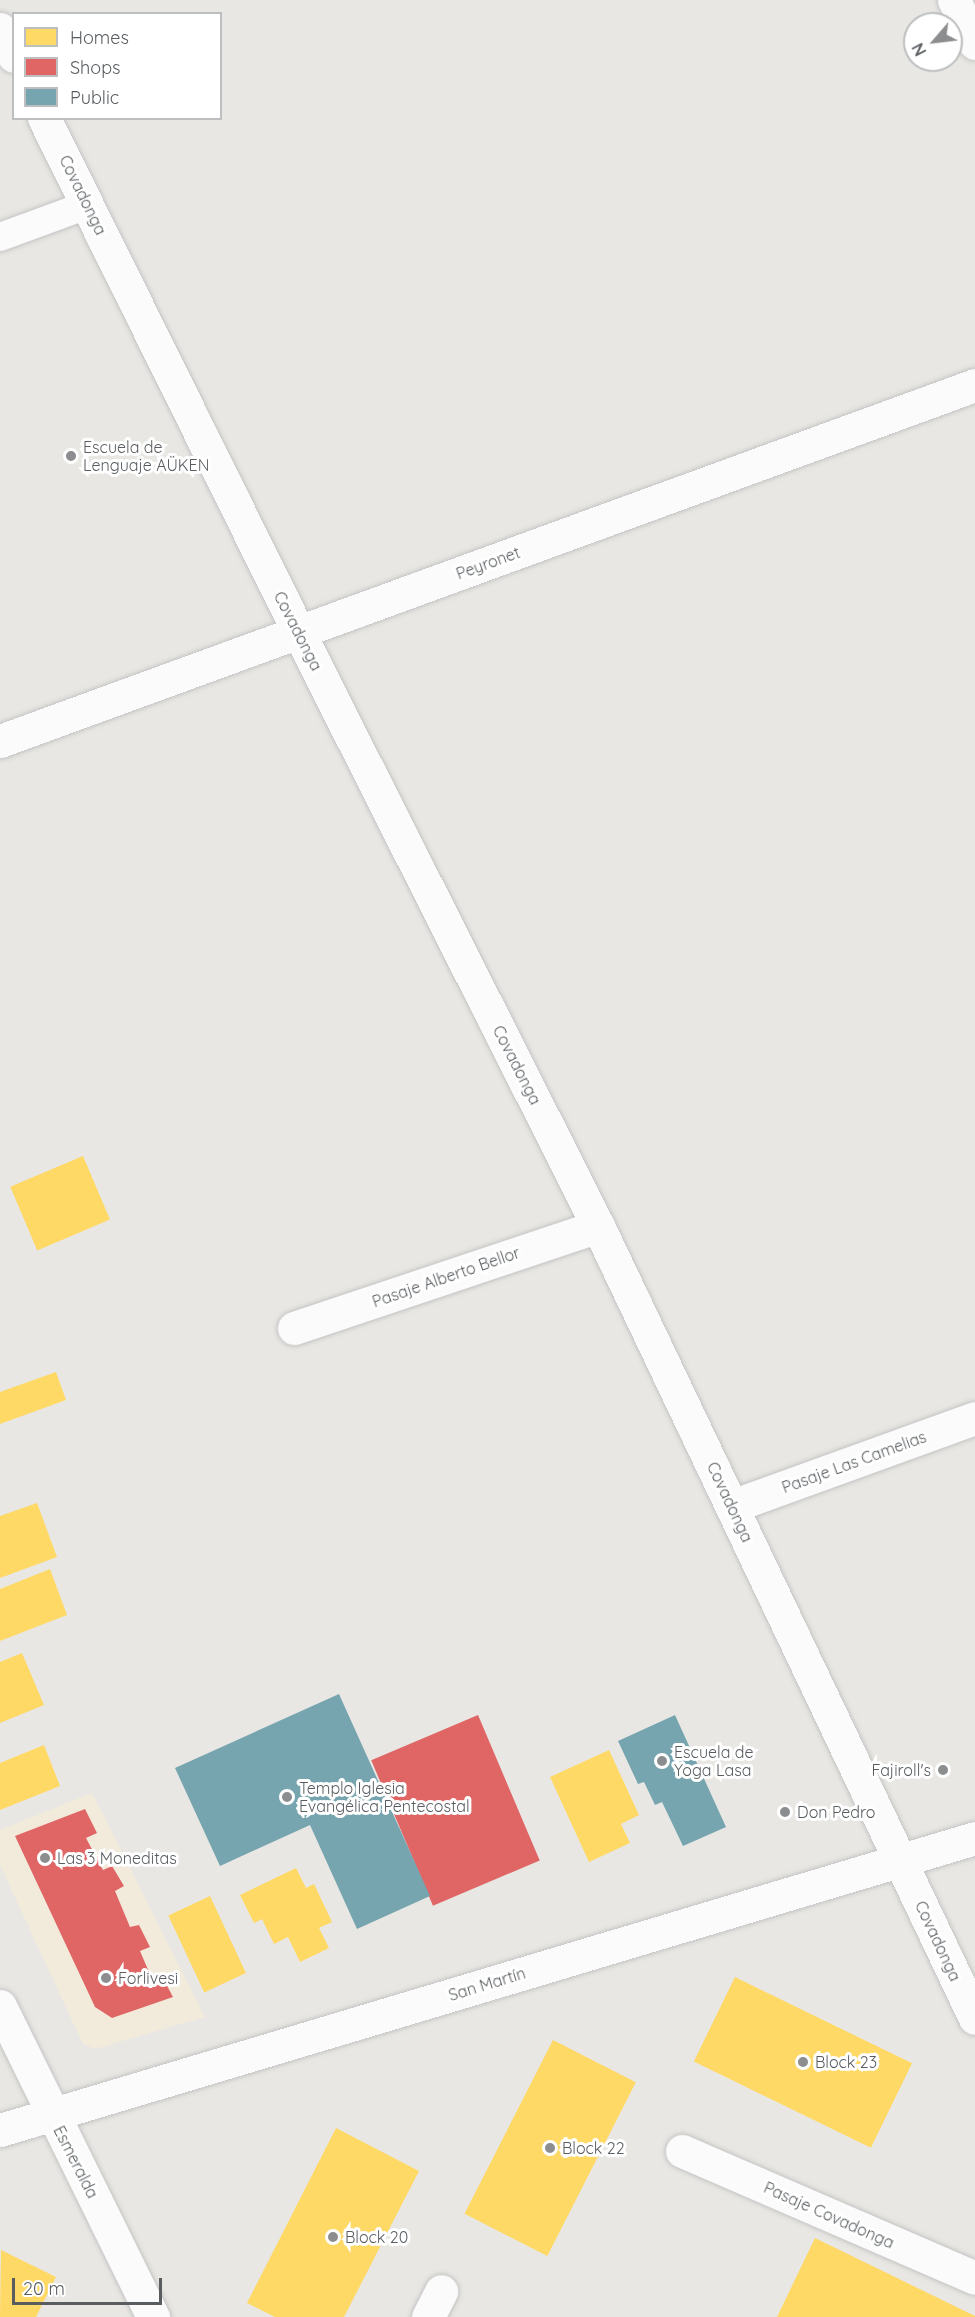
<!DOCTYPE html>
<html>
<head>
<meta charset="utf-8">
<style>
  body { margin:0 }
  #map { position:relative; width:975px; height:2317px; overflow:hidden; background:#e8e7e3; font-family:Quicksand,sans-serif }
  div>[style] { position:absolute }
  .commercial>* { inset:0; background:#f2ebdb }
  .homes>* { inset:0; background:#ffd966; transform-origin:0 0 }
  .shops>* { inset:0; background:#e06666; transform-origin:0 0 }
  .public>* { inset:0; background:#76a5af }
  .roads { filter:drop-shadow(0 0 2px #c4c4c4) drop-shadow(0 0 2px #c4c4c4) }
  .service>* { height:28px; margin:-14px; padding:0 14px; transform-origin:14px; border-radius:14px; background:#fcfbfb }
  .minor>* { height:33px; margin:-16.5px; padding:0 16.5px; transform-origin:16.5px; border-radius:16.5px; background:#fcfbfb }
  .secondary>* { height:33px; margin:-16.5px; padding:0 16.5px; transform-origin:16.5px; border-radius:16.5px; background:#fcfbfb }
  .dots>* { width:16px; height:16px; translate:-50% -50%; box-sizing:border-box; border:3px solid #fff; border-radius:50% }
  span { translate:-50% -50%; white-space:nowrap; text-align:center; line-height:1.15; -webkit-text-stroke:6px #fff; paint-order:stroke }
  .street-label { font-size:16px; color:#595d60 }
  .poi-label { font-size:16px; color:#595d60 }
  .left { translate:0 -50%; text-align:left }
  .right { translate:-100% -50%; text-align:right }
  .legend { position:absolute; left:12px; top:12px; width:210px; height:108px; box-sizing:border-box; background:#fff; border:2px solid #bdbebf; margin:0; padding:8px 10px; list-style:none; font-size:18px; color:#595d60 }
  .legend li { display:flex; align-items:center; gap:12px; height:30px }
  .legend b { width:30px; border:2px solid #bdbebf }
  .north { position:absolute; left:903px; top:12px; width:60px; height:60px; box-sizing:border-box; background:#fff; border:2px solid #bdbebf; border-radius:50%; rotate:242deg; font-size:16px; font-weight:700; line-height:24px; text-align:center; color:#595d60 }
  .north::after { content:''; display:block; margin:auto; width:21px; height:27px; background:#8b8d8e; clip-path:polygon(50% 0,100% 100%,50% 72%,0 100%) }
  .scale { position:absolute; left:12px; top:2278px; width:150px; height:27px; box-sizing:border-box; border:3px solid #595d60; border-top:0; padding-left:8px; font-size:18px; line-height:21px; white-space:nowrap; color:#595d60; -webkit-text-stroke:4px #fff; paint-order:stroke }
</style>
</head>
<body>
<div id="map">
  <div class="commercial">
    <i style="clip-path:polygon(92px 1793px,205px 2017px,95px 2049px,83px 2044px,0 1865px,0 1830px)"></i>
  </div>
  <div class="homes">
    <i style="left:83px;top:1156px;width:69px;height:79px;rotate:67deg"></i>
    <i style="clip-path:polygon(56px 1372px,66px 1400px,0 1424px,0 1392px)"></i>
    <i style="clip-path:polygon(37px 1503px,57px 1557px,0 1578px,0 1516px)"></i>
    <i style="clip-path:polygon(50px 1569px,67px 1615px,0 1641px,0 1589px)"></i>
    <i style="clip-path:polygon(22px 1653px,44px 1705px,0 1723px,0 1662px)"></i>
    <i style="clip-path:polygon(44px 1745px,60px 1786px,0 1810px,0 1763px)"></i>
    <i style="clip-path:polygon(609px 1750px,639px 1815px,621px 1824px,630px 1843px,589px 1862px,550px 1777px)"></i>
    <i style="clip-path:polygon(296px 1868px,306px 1888px,314px 1884px,332px 1922px,319px 1928px,329px 1948px,300px 1962px,288px 1937px,274px 1944px,262px 1919px,254px 1923px,240px 1895px)"></i>
    <i style="left:210px;top:1896px;width:85px;height:46px;rotate:65deg"></i>
    <i style="left:735px;top:1977px;width:197px;height:94px;rotate:26deg"></i>
    <i style="left:553px;top:2040px;width:93px;height:195px;rotate:27deg"></i>
    <i style="clip-path:polygon(336px 2128px,419px 2171px,344px 2317px,275px 2317px,247px 2303px)"></i>
    <i style="clip-path:polygon(815px 2238px,975px 2316px,975px 2317px,777px 2317px)"></i>
    <i style="clip-path:polygon(1px 2250px,56px 2277px,36px 2317px,0 2317px)"></i>
  </div>
  <div class="shops">
    <i style="left:478px;top:1715px;width:158px;height:116px;rotate:67deg"></i>
    <i style="clip-path:polygon(85px 1809px,97px 1833px,86px 1838px,103px 1870px,112px 1866px,124px 1886px,115px 1891px,130px 1927px,139px 1925px,150px 1947px,140px 1951px,155px 1986px,165px 1982px,173px 1997px,112px 2018px,95px 2007px,15px 1836px)"></i>
  </div>
  <div class="public">
    <i style="clip-path:polygon(339px 1694px,430px 1896px,357px 1929px,310px 1825px,220px 1866px,175px 1768px)"></i>
    <i style="clip-path:polygon(675px 1715px,726px 1827px,683px 1846px,662px 1802px,655px 1805px,644px 1782px,638px 1784px,618px 1741px)"></i>
  </div>
  <div class="roads">
    <div class="service">
      <i style="left:0;top:237px;width:93px;rotate:-20.2deg"></i>
    </div>
    <div class="minor">
      <i style="left:954px;top:0;width:48px;rotate:64deg"></i>
      <i style="left:294px;top:1328px;width:321px;rotate:-18.5deg"></i>
      <i style="left:732px;top:1506px;width:258px;rotate:-19.9deg"></i>
      <i style="left:0;top:2006px;width:347px;rotate:63.8deg"></i>
      <i style="left:0;top:2130px;width:1018px;rotate:-16.67deg"></i>
      <i style="left:682px;top:2151px;width:319px;rotate:23.4deg"></i>
      <i style="left:428px;top:2317px;width:29px;rotate:-63deg"></i>
    </div>
    <div class="secondary">
      <i style="left:0;top:29px;width:30px;rotate:63deg"></i>
      <i style="left:44px;top:118px;width:575px;rotate:63.66deg"></i>
      <i style="left:299px;top:633px;width:664px;rotate:63.24deg"></i>
      <i style="left:598px;top:1226px;width:877px;rotate:64.55deg"></i>
      <i style="left:0;top:741px;width:1038px;rotate:-20.06deg"></i>
    </div>
  </div>
  <div class="dots">
    <i style="left:71px;top:456px;background:#8b8d8e"></i>
    <i style="left:662px;top:1761px;background:#8b8d8e"></i>
    <i style="left:943px;top:1770px;background:#8b8d8e"></i>
    <i style="left:287px;top:1797px;background:#8b8d8e"></i>
    <i style="left:785px;top:1812px;background:#8b8d8e"></i>
    <i style="left:45px;top:1858px;background:#8b8d8e"></i>
    <i style="left:106px;top:1978px;background:#8b8d8e"></i>
    <i style="left:803px;top:2062px;background:#8b8d8e"></i>
    <i style="left:550px;top:2148px;background:#8b8d8e"></i>
    <i style="left:333px;top:2237px;background:#8b8d8e"></i>
  </div>
  <div class="street-label">
    <span style="left:83px;top:195px;rotate:64deg">Covadonga</span>
    <span style="left:488px;top:563px;rotate:-20deg">Peyronet</span>
    <span style="left:298px;top:631px;rotate:63deg">Covadonga</span>
    <span style="left:517px;top:1065px;rotate:63deg">Covadonga</span>
    <span style="left:446px;top:1277px;rotate:-19deg">Pasaje Alberto Bellor</span>
    <span style="left:854px;top:1462px;rotate:-20deg">Pasaje Las Camelias</span>
    <span style="left:730px;top:1502px;rotate:65deg">Covadonga</span>
    <span style="left:938px;top:1941px;rotate:65deg">Covadonga</span>
    <span style="left:487px;top:1984px;rotate:-17deg">San Martín</span>
    <span style="left:76px;top:2162px;rotate:63deg">Esmeralda</span>
    <span style="left:829px;top:2215px;rotate:24deg">Pasaje Covadonga</span>
  </div>
  <div class="poi-label">
    <span class="left" style="left:83px;top:456px">Escuela de<br>Lenguaje AÜKEN</span>
    <span class="left" style="left:674px;top:1761px">Escuela de<br>Yoga Lasa</span>
    <span class="right" style="left:931px;top:1770px">Fajiroll's</span>
    <span class="left" style="left:299px;top:1797px">Templo Iglesia<br>Evangélica Pentecostal</span>
    <span class="left" style="left:797px;top:1812px">Don Pedro</span>
    <span class="left" style="left:57px;top:1858px">Las 3 Moneditas</span>
    <span class="left" style="left:118px;top:1978px">Forlivesi</span>
    <span class="left" style="left:815px;top:2062px">Block 23</span>
    <span class="left" style="left:562px;top:2148px">Block 22</span>
    <span class="left" style="left:345px;top:2237px">Block 20</span>
  </div>
  <ul class="legend">
  <li><b style="height:16px;background:#ffd966"></b>Homes</li>
  <li><b style="height:16px;background:#e06666"></b>Shops</li>
  <li><b style="height:16px;background:#76a5af"></b>Public</li>
  </ul>
  <div class="north">N</div>
  <div class="scale">20 m</div>
</div>
</body>
</html>
